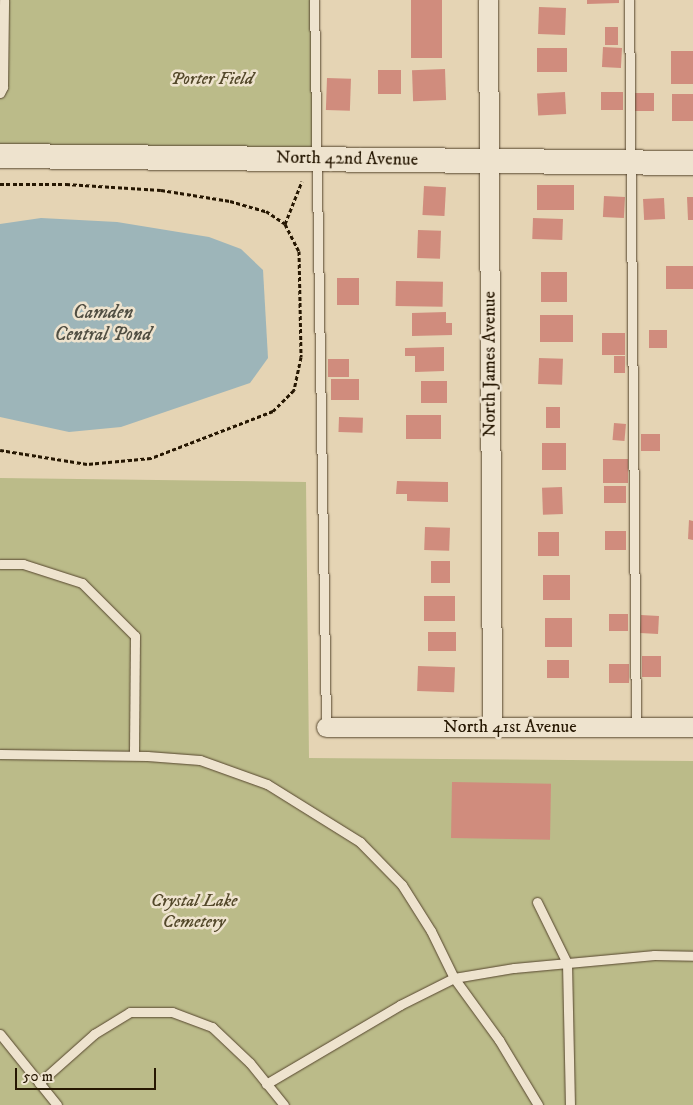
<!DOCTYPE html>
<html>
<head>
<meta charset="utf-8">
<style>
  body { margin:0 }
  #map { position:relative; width:693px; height:1105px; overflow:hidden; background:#e5d4b4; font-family:"IM FELL DW Pica",serif }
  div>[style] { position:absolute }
  .green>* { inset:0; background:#bbbb89; transform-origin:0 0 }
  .water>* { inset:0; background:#9db5b9 }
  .building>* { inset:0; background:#d08c7d; transform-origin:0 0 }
  .path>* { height:3px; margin-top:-1.5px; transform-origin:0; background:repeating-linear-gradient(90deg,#261702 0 4px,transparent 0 6.5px) }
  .roads { filter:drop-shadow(0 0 1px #56462e) drop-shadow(0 0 1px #56462e) }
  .service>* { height:9px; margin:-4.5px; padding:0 4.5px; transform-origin:4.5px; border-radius:4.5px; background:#eee3ce }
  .minor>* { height:19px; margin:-9.5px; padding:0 9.5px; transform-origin:9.5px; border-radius:9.5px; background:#eee3ce }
  .tertiary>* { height:24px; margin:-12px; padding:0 12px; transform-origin:12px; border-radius:12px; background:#eee3ce }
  span { translate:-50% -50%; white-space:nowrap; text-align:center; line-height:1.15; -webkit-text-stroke:5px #eee3ce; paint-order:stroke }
  .park-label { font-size:18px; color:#53482a; font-style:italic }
  .street-label { font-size:18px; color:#261702 }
  .water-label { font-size:19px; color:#504e42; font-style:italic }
  .scale { position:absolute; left:15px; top:1068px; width:141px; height:22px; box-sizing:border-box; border:2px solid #261702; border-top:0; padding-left:6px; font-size:15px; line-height:18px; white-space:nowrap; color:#261702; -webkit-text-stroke:4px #eee3ce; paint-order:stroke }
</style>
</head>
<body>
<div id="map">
  <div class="green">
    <i style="left:0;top:0;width:313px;height:155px"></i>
    <i style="clip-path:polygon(0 478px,306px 482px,309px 758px,693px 761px,693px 1105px,0 1105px)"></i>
  </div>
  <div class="water">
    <i style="clip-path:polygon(41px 218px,117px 222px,209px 237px,241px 249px,263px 270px,268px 358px,250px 383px,121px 427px,69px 432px,0 417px,0 224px)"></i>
  </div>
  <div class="building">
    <i style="left:411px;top:0;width:31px;height:58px"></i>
    <i style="clip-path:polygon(587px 0,619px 0,619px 3px,587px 4px)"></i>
    <i style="left:539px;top:7px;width:27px;height:27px;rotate:2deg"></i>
    <i style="left:605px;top:27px;width:13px;height:18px"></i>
    <i style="left:603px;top:47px;width:19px;height:20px;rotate:3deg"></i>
    <i style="left:537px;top:48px;width:30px;height:24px"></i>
    <i style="left:693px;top:51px;width:33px;height:22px;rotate:90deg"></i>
    <i style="left:445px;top:69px;width:31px;height:33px;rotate:88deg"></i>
    <i style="left:378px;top:70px;width:23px;height:24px"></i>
    <i style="left:327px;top:78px;width:24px;height:32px;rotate:2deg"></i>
    <i style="left:565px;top:92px;width:22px;height:28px;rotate:87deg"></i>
    <i style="left:601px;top:92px;width:22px;height:18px"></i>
    <i style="left:635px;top:93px;width:19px;height:18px"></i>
    <i style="left:672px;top:94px;width:21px;height:27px"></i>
    <i style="left:537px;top:185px;width:37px;height:25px"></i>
    <i style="left:424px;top:186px;width:22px;height:29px;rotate:3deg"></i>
    <i style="left:604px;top:196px;width:21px;height:21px;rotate:3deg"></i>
    <i style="clip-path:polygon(687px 197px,693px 197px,693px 220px,688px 220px)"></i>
    <i style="left:664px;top:198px;width:21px;height:21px;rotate:87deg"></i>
    <i style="left:533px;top:218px;width:30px;height:21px;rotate:2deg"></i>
    <i style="left:418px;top:230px;width:23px;height:28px;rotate:2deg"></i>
    <i style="left:666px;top:266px;width:27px;height:23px"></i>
    <i style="left:541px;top:272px;width:26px;height:30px"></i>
    <i style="left:337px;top:278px;width:22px;height:27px"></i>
    <i style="left:396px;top:281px;width:47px;height:25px;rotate:1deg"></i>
    <i style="clip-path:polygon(446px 312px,446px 323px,452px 323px,452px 335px,412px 336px,412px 313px)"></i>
    <i style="left:540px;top:315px;width:33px;height:27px"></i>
    <i style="left:649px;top:330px;width:18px;height:18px"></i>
    <i style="left:602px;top:333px;width:23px;height:22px"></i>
    <i style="clip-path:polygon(444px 347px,444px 371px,415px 372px,415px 356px,405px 356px,405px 348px)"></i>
    <i style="left:625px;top:356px;width:17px;height:11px;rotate:90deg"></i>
    <i style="left:539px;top:358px;width:24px;height:26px;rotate:2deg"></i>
    <i style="left:349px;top:359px;width:18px;height:21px;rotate:90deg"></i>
    <i style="left:331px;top:379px;width:28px;height:21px"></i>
    <i style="left:421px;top:381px;width:26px;height:22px"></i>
    <i style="left:560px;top:407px;width:21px;height:14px;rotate:90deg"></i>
    <i style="left:406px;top:415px;width:35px;height:24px"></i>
    <i style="left:339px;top:417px;width:24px;height:15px;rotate:2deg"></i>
    <i style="left:614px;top:423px;width:12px;height:17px;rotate:5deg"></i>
    <i style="left:641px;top:434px;width:19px;height:17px"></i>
    <i style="left:566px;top:443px;width:27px;height:24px;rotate:90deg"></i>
    <i style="left:603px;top:459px;width:25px;height:24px"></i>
    <i style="clip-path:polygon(397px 481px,448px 482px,448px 502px,407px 501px,407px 494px,396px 494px)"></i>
    <i style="left:604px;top:486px;width:22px;height:17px"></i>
    <i style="left:562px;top:487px;width:27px;height:20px;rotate:88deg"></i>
    <i style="clip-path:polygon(689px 520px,693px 521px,693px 540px,688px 539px)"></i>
    <i style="left:425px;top:527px;width:25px;height:23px;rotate:2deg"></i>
    <i style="left:605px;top:531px;width:21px;height:19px"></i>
    <i style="left:538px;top:532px;width:21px;height:24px"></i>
    <i style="left:431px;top:561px;width:19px;height:22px"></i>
    <i style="left:543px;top:575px;width:27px;height:25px"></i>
    <i style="left:424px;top:596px;width:31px;height:25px"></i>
    <i style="left:609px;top:614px;width:19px;height:17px"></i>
    <i style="left:641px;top:615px;width:18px;height:18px;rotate:3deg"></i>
    <i style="left:572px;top:618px;width:29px;height:27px;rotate:90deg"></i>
    <i style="left:428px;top:632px;width:28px;height:19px"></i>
    <i style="left:642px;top:656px;width:19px;height:21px"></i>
    <i style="left:547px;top:660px;width:22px;height:18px"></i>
    <i style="left:609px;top:664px;width:20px;height:19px"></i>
    <i style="left:418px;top:666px;width:37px;height:25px;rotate:2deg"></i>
    <i style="left:452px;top:782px;width:99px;height:56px;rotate:1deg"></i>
  </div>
  <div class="path">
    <i style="left:0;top:184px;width:66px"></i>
    <i style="left:66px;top:184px;width:95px;rotate:3.6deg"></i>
    <i style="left:161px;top:190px;width:70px;rotate:9.1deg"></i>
    <i style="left:230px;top:201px;width:37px;rotate:16deg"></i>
    <i style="left:266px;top:211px;width:23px;rotate:34deg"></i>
    <i style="left:285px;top:224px;width:30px;rotate:63deg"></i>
    <i style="left:299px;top:251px;width:106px;rotate:88.9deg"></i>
    <i style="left:301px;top:357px;width:34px;rotate:102deg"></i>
    <i style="left:294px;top:390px;width:30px;rotate:135deg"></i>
    <i style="left:273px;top:411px;width:131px;rotate:158.9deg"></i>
    <i style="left:151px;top:458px;width:64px;rotate:174.6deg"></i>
    <i style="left:87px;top:464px;width:88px;rotate:-170.9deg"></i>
    <i style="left:285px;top:224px;width:46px;rotate:-68.4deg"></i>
  </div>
  <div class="roads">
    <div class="service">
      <i style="left:314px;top:0;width:727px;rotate:89.05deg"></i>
      <i style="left:629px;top:0;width:727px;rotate:89.45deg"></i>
      <i style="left:0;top:93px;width:7px;rotate:-63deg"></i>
      <i style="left:3px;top:87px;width:87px;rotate:-89.3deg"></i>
      <i style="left:0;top:564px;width:23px"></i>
      <i style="left:23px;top:564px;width:62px;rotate:17.9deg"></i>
      <i style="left:82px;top:583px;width:75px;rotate:45deg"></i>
      <i style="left:135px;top:636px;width:119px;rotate:90.5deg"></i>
      <i style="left:0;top:754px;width:147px;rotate:0.8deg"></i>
      <i style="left:147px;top:756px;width:53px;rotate:4.3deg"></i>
      <i style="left:200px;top:760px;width:71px;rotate:19.7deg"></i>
      <i style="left:267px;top:784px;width:110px;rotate:31.9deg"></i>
      <i style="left:360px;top:842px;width:60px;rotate:45.7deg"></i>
      <i style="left:402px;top:885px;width:54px;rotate:57.8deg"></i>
      <i style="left:431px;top:931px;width:52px;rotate:63.9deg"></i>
      <i style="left:454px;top:978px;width:77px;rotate:54deg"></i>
      <i style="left:499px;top:1040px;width:76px;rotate:59deg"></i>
      <i style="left:537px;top:902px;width:68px;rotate:63.8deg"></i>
      <i style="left:567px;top:963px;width:142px;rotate:88.8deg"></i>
      <i style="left:0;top:1034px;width:91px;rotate:51.2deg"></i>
      <i style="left:39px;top:1083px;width:74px;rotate:-41.7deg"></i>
      <i style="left:94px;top:1034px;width:42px;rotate:-31.4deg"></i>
      <i style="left:130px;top:1012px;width:42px"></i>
      <i style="left:172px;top:1012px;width:43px;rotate:20.6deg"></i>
      <i style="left:212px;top:1027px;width:52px;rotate:43.5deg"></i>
      <i style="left:250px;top:1063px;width:54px;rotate:51deg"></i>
      <i style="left:266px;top:1084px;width:156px;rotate:-30.5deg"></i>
      <i style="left:400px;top:1005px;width:60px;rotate:-26.6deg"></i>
      <i style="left:454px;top:978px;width:61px;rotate:-9.5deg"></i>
      <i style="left:514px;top:968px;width:141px;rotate:-5.3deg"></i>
      <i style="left:654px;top:955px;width:39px;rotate:1deg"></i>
    </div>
    <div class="minor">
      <i style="left:488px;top:0;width:727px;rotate:89.68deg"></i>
      <i style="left:326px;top:727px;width:367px"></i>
    </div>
    <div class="tertiary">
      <i style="left:0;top:156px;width:693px;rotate:0.58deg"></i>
    </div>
  </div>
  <div class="park-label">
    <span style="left:212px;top:79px">Porter Field</span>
    <span style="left:194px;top:912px">Crystal Lake<br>Cemetery</span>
  </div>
  <div class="street-label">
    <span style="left:347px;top:159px;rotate:1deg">North 42nd Avenue</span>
    <span style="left:490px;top:364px;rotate:-90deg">North James Avenue</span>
    <span style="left:510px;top:727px">North 41st Avenue</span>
  </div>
  <div class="water-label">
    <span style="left:103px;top:324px">Camden<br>Central Pond</span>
  </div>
  <div class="scale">50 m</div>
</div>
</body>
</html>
